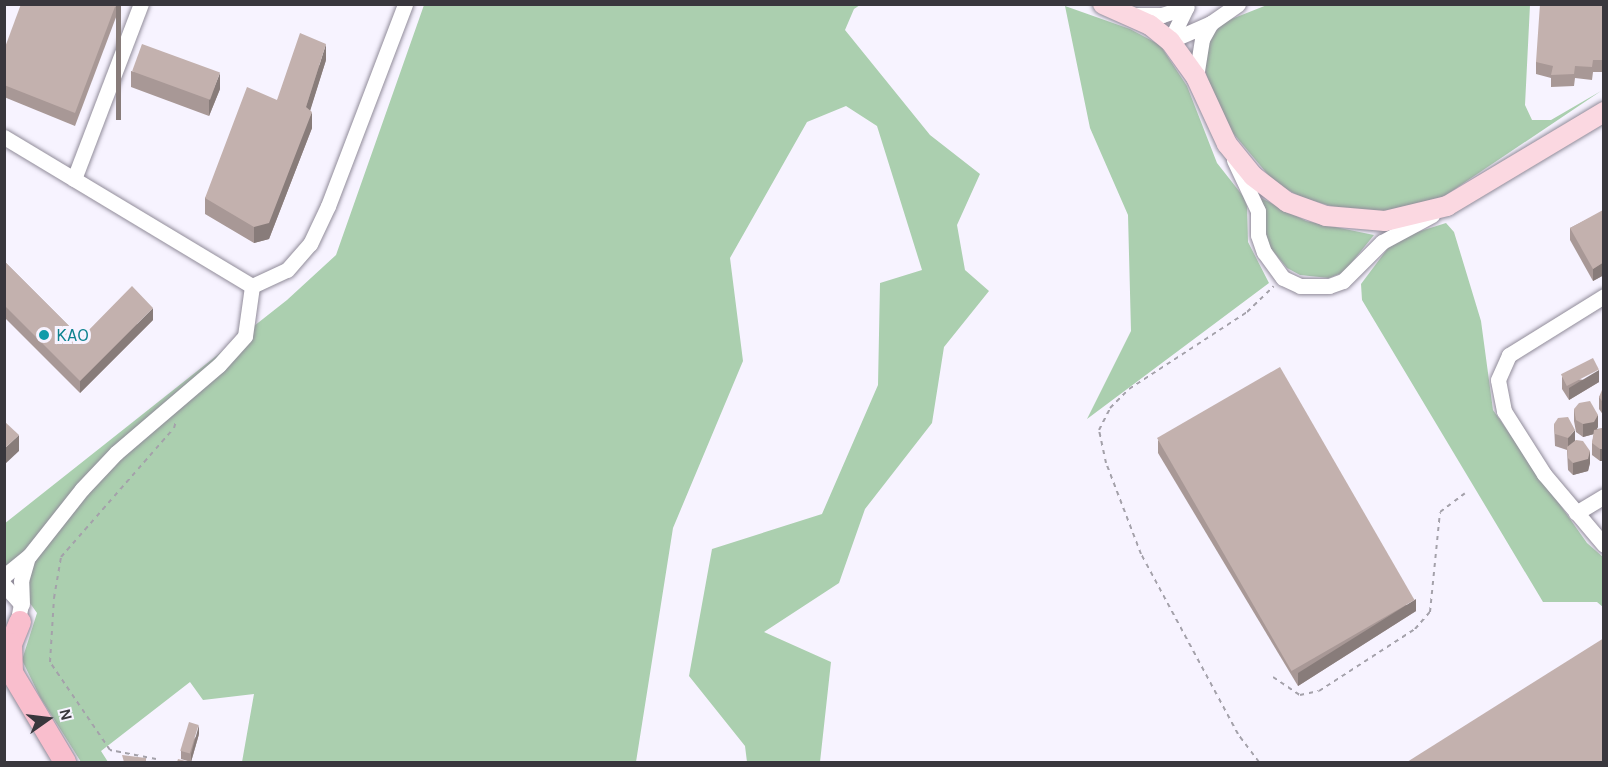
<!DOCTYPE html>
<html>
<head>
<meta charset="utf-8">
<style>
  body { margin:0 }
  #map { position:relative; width:1608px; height:767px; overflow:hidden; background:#f7f3ff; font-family:Karla,sans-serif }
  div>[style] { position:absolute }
  .green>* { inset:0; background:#abcfaf }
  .path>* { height:2px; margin-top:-1px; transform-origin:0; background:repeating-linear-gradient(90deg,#a4a1aa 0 4.5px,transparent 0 9px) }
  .roads { filter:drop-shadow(0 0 2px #918c9a) drop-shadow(0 0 2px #918c9a) }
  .minor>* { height:15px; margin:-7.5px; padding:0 7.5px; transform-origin:7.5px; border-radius:7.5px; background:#fff }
  .major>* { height:20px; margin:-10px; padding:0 10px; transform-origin:10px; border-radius:10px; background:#fbd8e1 }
  .highway>* { height:22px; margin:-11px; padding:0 11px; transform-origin:11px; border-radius:11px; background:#f9becd }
  .wall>* { inset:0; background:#a89896 }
  .shaded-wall>* { inset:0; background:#887c7a; transform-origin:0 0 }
  .building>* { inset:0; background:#c3b1ae; transform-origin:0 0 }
  .dots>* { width:16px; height:16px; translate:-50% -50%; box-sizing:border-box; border:3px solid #f7f3ff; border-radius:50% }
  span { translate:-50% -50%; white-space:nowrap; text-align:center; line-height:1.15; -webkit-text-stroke:6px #f7f3ff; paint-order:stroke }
  .culture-label { font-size:18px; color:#0d838f }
  .left { translate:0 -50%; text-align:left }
  .frame { position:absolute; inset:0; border:6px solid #39373d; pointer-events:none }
  .north { position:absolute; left:18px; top:689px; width:60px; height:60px; -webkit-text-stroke:4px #f7f3ff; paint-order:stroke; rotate:76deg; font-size:16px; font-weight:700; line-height:24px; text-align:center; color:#39373d }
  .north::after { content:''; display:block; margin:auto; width:21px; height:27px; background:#39373d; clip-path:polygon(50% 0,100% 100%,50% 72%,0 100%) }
</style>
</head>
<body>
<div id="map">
  <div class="green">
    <i style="clip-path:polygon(424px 5px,860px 5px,854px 9px,845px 30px,930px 135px,980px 174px,957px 225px,965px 270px,989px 291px,944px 347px,932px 423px,865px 509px,839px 583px,764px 632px,831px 662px,820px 762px,747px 762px,745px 746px,689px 676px,712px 549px,822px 514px,878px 385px,880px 283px,922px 270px,877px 126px,846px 106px,807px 122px,730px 258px,743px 361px,673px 528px,636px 762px,242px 762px,254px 694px,203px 700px,190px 682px,101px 751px,108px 762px,81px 762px,40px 697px,22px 660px,37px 613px,5px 568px,4px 524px,287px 300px,336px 255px)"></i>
    <i style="clip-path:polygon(1267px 5px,1530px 5px,1525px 105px,1532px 120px,1551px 120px,1601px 91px,1446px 195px,1417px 208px,1372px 212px,1338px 208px,1303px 198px,1275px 183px,1227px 126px,1210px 89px,1204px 66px,1209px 39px,1224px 22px)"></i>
    <i style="clip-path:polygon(1065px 6px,1130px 29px,1160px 45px,1187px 86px,1217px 163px,1243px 196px,1247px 206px,1248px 242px,1269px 283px,1087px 419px,1131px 331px,1128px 215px,1090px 128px)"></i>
    <i style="clip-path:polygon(1261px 198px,1306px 221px,1374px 235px,1344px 272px,1329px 278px,1300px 275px,1287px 268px,1268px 245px)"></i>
    <i style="clip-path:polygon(1446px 223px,1454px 232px,1481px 321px,1493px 410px,1587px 543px,1603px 557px,1603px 607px,1597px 602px,1543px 602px,1362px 300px,1361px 284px,1388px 248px,1411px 234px)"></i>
  </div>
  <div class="path">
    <i style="left:1273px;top:677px;width:32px;rotate:34deg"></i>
    <i style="left:1300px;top:695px;width:19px;rotate:-12deg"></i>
    <i style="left:1319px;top:691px;width:114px;rotate:-32.9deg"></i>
    <i style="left:1415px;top:629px;width:23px;rotate:-49deg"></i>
    <i style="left:1430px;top:612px;width:100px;rotate:-84.3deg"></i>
    <i style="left:1440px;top:512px;width:31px;rotate:-37deg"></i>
    <i style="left:156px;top:759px;width:47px;rotate:-168.9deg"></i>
    <i style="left:110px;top:750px;width:107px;rotate:-124.3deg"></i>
    <i style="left:50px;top:662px;width:64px;rotate:-86.4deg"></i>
    <i style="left:54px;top:598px;width:42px;rotate:-80.3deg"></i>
    <i style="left:61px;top:557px;width:171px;rotate:-48.8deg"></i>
    <i style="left:174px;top:428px;width:7px;rotate:-74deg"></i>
    <i style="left:1259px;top:762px;width:35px;rotate:-127deg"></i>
    <i style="left:1238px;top:734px;width:204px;rotate:-118.3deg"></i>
    <i style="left:1141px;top:554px;width:97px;rotate:-111deg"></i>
    <i style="left:1106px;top:463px;width:34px;rotate:-102deg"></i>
    <i style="left:1099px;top:430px;width:25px;rotate:-63deg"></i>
    <i style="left:1110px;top:408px;width:27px;rotate:-45deg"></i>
    <i style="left:1129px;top:389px;width:141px;rotate:-33.1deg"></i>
    <i style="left:1247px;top:312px;width:37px;rotate:-44deg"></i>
  </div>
  <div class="roads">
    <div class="minor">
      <i style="left:1186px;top:8px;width:37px;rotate:116deg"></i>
      <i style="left:1170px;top:41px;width:45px;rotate:-23.7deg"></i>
      <i style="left:1135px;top:15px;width:27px"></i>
      <i style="left:1162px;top:15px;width:26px;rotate:-18deg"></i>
      <i style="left:1196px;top:77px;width:38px;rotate:-81deg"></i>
      <i style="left:1202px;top:39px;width:18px;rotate:-61deg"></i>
      <i style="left:1211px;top:23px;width:33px;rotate:-35deg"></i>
      <i style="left:4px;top:137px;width:289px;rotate:31deg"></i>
      <i style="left:1234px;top:160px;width:56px;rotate:64.8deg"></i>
      <i style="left:1258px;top:211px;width:24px;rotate:90deg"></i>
      <i style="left:1258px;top:235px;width:18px;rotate:71deg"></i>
      <i style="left:1264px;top:252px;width:32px;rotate:54deg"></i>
      <i style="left:1283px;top:278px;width:19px;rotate:25deg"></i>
      <i style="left:1300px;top:286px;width:29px"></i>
      <i style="left:1329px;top:286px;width:15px;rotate:-20deg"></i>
      <i style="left:1343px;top:281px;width:55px;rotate:-45deg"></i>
      <i style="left:1382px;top:242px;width:57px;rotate:-28.4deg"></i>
      <i style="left:74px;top:179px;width:187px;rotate:-69.1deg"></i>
      <i style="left:1604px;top:296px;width:112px;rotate:148.2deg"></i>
      <i style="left:1509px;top:355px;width:27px;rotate:114deg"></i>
      <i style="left:1498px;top:380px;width:32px;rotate:79deg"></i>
      <i style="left:1504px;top:411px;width:75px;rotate:57.6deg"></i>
      <i style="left:1544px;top:474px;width:93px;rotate:49.8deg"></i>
      <i style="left:1576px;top:513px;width:33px;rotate:-31deg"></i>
      <i style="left:4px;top:576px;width:32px;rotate:-39deg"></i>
      <i style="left:29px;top:556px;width:85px;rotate:-51.7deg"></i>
      <i style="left:82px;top:489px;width:50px;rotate:-46.6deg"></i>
      <i style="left:116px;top:453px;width:135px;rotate:-40.5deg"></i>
      <i style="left:219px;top:365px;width:39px;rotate:-48deg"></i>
      <i style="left:245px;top:336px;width:50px;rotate:-82deg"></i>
      <i style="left:252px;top:286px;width:38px;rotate:-25deg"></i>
      <i style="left:287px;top:270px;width:35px;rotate:-49deg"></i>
      <i style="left:310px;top:244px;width:42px;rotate:-64.7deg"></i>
      <i style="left:328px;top:206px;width:216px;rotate:-69.1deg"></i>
      <i style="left:4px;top:585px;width:25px;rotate:48deg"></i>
      <i style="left:21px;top:604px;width:26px;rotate:101deg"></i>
      <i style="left:22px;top:604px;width:23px;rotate:-92deg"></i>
      <i style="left:21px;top:581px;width:25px;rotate:-74deg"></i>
    </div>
    <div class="major">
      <i style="left:1103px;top:4px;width:51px;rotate:24.1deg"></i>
      <i style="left:1150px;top:25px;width:26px;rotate:39deg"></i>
      <i style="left:1170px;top:41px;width:44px;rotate:54.2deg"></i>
      <i style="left:1196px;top:77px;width:74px;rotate:65.2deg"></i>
      <i style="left:1227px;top:144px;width:41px;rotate:50.9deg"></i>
      <i style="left:1253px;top:176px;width:43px;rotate:37.4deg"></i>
      <i style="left:1287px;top:202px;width:41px;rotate:19.7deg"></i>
      <i style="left:1326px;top:216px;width:59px;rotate:4.8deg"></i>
      <i style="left:1385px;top:221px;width:64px;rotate:-13.6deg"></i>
      <i style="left:1447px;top:206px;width:183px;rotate:-30.9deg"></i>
    </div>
    <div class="highway">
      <i style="left:20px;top:622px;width:24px;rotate:112deg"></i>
      <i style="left:11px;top:644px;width:29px;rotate:88deg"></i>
      <i style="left:12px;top:673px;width:104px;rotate:59.2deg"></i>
    </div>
  </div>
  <div class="wall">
    <i style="clip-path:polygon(121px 4px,75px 126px,4px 97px,4px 50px)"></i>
    <i style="clip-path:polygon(1604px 4px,1604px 72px,1593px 72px,1592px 80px,1575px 78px,1574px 86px,1551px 87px,1551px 78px,1536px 74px,1536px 62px)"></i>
    <i style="clip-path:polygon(326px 60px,310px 110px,312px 128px,269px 239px,254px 243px,205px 214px,205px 198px,277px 100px)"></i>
    <i style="clip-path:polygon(131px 71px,220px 89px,209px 116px,131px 87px)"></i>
    <i style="clip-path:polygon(1604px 211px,1604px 275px,1593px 281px,1570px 240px,1570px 228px)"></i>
    <i style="clip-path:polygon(4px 261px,81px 338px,153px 320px,80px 393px,4px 317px)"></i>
    <i style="clip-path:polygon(1562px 377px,1599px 382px,1569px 400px,1562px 389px)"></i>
    <i style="clip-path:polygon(1604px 390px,1604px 416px,1599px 409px,1599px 397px)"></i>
    <i style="clip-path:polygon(1574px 409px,1598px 427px,1596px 429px,1604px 428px,1600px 461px,1592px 455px,1592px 443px,1594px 434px,1583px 437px,1576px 432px,1574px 421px)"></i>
    <i style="clip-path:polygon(1554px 424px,1575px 441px,1590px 463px,1588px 471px,1573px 475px,1568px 470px,1567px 450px,1555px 446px)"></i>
    <i style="clip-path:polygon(1158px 440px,1416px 611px,1298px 686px,1158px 453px)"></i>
    <i style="clip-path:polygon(199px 734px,191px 762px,181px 759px,181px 751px)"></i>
  </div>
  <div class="shaded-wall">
    <i style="left:116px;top:4px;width:5px;height:116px"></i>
    <i style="clip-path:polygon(326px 44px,326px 60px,306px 124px,306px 107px)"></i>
    <i style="clip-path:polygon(220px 73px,220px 89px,209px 116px,209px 100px)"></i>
    <i style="clip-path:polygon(312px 112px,312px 128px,269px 239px,254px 243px,254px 227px)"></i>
    <i style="clip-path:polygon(1604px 262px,1604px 275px,1593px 281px,1593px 269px)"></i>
    <i style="clip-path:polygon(153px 308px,153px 320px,80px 393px,80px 381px)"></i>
    <i style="clip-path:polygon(1599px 370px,1599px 382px,1569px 400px,1569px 388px)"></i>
    <i style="clip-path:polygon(1598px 415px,1598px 427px,1594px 434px,1583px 437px,1583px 424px)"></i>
    <i style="clip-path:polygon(1575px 430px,1575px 442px,1568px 450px,1568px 438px)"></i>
    <i style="clip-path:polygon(19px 435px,19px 451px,4px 465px,4px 449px)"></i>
    <i style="left:1600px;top:449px;width:4px;height:12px"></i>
    <i style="clip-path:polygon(1590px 451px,1590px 463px,1588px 471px,1573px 475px,1573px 463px)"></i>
    <i style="clip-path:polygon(1416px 599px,1416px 611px,1298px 686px,1298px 673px)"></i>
    <i style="clip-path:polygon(199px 725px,199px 734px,191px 762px,191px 754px)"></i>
  </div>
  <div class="building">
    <i style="clip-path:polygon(21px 4px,116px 4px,75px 113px,4px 85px,4px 50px)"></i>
    <i style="clip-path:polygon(1540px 4px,1604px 4px,1604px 60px,1593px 60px,1592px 67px,1575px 66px,1574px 74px,1551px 75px,1553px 66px,1536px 62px)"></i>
    <i style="clip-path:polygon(300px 33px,326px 44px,306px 107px,312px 112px,269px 223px,254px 227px,205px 198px,247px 87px,277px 100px)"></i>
    <i style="left:142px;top:44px;width:83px;height:29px;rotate:20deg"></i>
    <i style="clip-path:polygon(1603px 210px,1604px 262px,1593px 269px,1570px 228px)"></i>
    <i style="clip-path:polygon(4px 261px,81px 338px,132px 286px,153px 308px,80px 381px,4px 305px)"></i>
    <i style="left:1593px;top:358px;width:13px;height:36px;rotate:63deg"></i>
    <i style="left:1280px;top:367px;width:269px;height:142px;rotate:60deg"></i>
    <i style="clip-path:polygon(1602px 390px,1604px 390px,1604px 404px,1599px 397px)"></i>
    <i style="clip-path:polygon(1590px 401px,1598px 415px,1594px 422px,1583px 424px,1576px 420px,1574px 409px,1579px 403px)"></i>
    <i style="clip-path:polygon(1568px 417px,1575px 430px,1568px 438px,1555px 434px,1554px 424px,1558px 418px)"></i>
    <i style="clip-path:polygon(4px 421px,19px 435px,4px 449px)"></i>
    <i style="clip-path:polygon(1604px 428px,1604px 449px,1600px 449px,1592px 443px,1594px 430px)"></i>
    <i style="clip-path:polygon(1576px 440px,1583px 441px,1590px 451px,1588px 459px,1573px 463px,1568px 458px,1567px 447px)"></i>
    <i style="clip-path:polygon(1604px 638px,1604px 762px,1407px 762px)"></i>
    <i style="left:189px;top:722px;width:10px;height:30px;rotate:17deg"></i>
    <i style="clip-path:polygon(122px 755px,146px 758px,146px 762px,124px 762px)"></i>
    <i style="clip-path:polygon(178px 759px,186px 761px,186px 762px,177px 762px)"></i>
  </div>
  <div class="dots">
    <i style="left:44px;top:335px;background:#0f9aa8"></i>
  </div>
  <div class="culture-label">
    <span class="left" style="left:56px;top:335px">KAO</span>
  </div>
  <div class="frame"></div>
  <div class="north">N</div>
</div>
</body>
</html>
